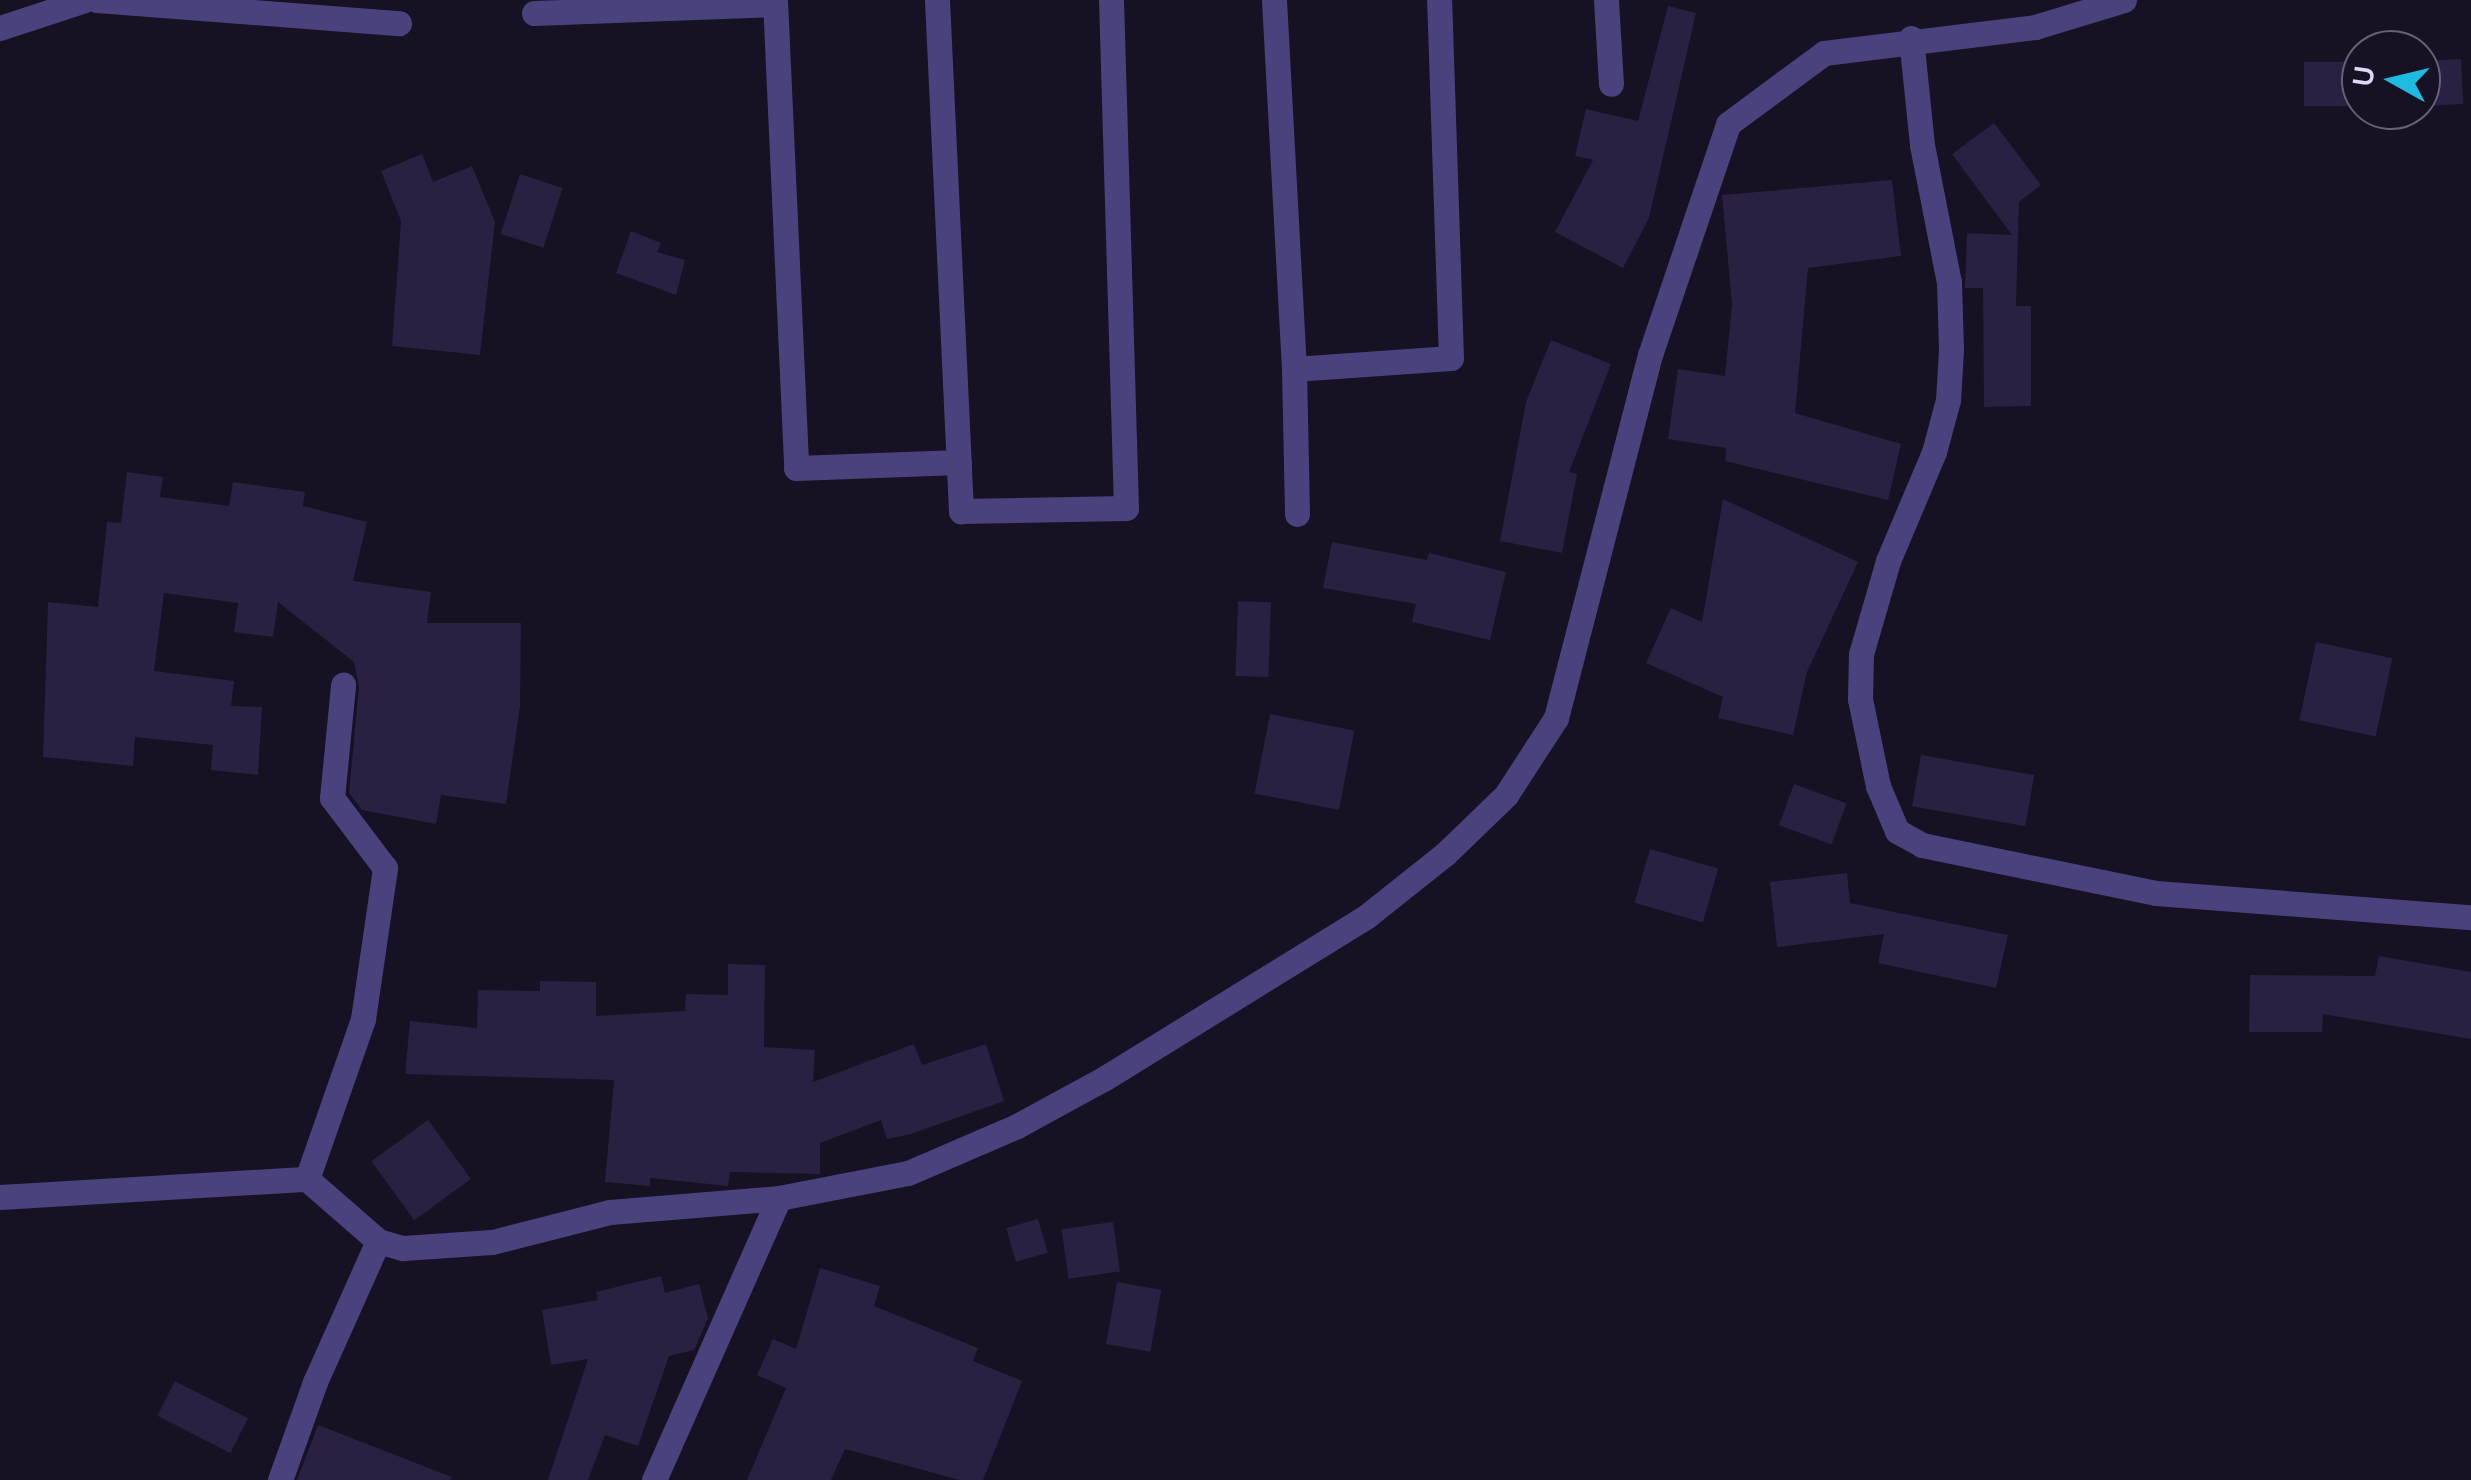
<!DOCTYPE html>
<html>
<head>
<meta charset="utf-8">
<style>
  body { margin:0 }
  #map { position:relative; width:2471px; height:1480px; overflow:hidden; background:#161123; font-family:Cabin,sans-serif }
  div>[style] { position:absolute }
  .building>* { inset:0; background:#2a2041; transform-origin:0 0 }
  .minor>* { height:25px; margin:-12.5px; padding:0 12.5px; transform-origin:12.5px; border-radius:12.5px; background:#4a427c }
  span { translate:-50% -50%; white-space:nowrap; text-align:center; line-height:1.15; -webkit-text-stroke:8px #161123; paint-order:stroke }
  .north { position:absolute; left:2341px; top:30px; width:100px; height:100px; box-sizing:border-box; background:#161123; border:2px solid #666179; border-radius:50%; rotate:278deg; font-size:28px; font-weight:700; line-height:40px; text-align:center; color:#dfd8fa }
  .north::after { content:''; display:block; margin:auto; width:35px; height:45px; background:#1dbae1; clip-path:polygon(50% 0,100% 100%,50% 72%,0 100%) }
</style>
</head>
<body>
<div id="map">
  <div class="building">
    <i style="clip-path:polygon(1668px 6px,1696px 13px,1649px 218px,1623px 268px,1555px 232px,1593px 160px,1575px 156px,1586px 109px,1638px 121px)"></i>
    <i style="left:2461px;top:59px;width:45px;height:40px;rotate:87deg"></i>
    <i style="left:2361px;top:62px;width:44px;height:57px;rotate:90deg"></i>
    <i style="clip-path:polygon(1994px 123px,2041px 185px,2019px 202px,2016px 306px,2031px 306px,2031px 406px,1984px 407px,1983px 288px,1965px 288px,1967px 233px,2012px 235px,1952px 154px)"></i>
    <i style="clip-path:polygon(422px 154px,433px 182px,472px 166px,495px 222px,480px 355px,392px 346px,401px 221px,381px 171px)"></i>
    <i style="left:520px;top:174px;width:45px;height:63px;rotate:18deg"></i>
    <i style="clip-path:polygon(1892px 180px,1901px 256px,1808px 268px,1795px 413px,1901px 444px,1888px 500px,1725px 461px,1726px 448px,1668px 439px,1678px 369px,1725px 376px,1732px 304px,1722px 195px)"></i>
    <i style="clip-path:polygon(631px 231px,661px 243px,657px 252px,685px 260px,676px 295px,616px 273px)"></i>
    <i style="clip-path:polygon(1551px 340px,1611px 364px,1569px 472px,1577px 474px,1562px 553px,1500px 541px,1526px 402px)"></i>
    <i style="clip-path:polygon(127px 472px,163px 477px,160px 497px,229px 506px,233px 482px,305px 492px,303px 506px,367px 522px,353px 581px,431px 592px,427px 623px,521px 623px,520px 706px,506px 804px,441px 795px,436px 824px,362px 810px,349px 793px,359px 687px,354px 662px,278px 602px,273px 637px,234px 632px,238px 603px,164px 593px,154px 671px,234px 681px,231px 706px,262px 707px,258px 775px,211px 770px,213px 745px,135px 737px,133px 766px,43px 757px,48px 602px,98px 607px,107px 522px,121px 523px)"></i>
    <i style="clip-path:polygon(1723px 499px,1858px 562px,1807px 672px,1793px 735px,1718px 718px,1723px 697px,1646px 663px,1671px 608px,1702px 622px)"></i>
    <i style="clip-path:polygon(1332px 542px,1427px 560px,1429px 553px,1506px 572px,1490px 640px,1412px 622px,1416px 604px,1323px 588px)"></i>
    <i style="left:1238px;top:601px;width:33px;height:75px;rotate:2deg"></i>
    <i style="left:2316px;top:642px;width:78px;height:80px;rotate:12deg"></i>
    <i style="left:1270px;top:714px;width:86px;height:81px;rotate:11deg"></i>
    <i style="left:1921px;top:755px;width:115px;height:52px;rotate:10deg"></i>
    <i style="left:1794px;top:784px;width:56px;height:44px;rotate:20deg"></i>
    <i style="left:1650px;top:849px;width:71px;height:56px;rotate:16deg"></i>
    <i style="clip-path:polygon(1847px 873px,1850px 903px,2008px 935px,1996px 988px,1878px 963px,1884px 934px,1777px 947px,1770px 882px)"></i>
    <i style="clip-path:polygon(2379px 956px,2471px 972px,2471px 1039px,2323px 1014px,2322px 1032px,2249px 1032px,2250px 975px,2375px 976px)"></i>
    <i style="clip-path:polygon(728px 964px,765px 965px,764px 1047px,815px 1050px,813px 1082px,914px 1044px,922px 1065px,986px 1044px,1004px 1101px,911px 1134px,887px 1139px,881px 1120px,820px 1143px,820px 1174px,730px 1172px,728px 1186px,650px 1178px,650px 1186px,605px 1182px,614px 1080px,405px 1074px,410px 1021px,477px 1028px,478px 990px,540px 991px,540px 981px,596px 982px,596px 1016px,685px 1011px,686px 994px,728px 995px)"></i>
    <i style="left:428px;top:1120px;width:73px;height:70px;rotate:54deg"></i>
    <i style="left:1038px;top:1219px;width:35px;height:33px;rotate:74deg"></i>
    <i style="left:1113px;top:1222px;width:50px;height:52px;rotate:82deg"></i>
    <i style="clip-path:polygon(820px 1268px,880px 1286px,874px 1306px,978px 1348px,973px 1361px,1022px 1381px,983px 1480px,960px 1480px,845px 1449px,831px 1480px,747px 1480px,786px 1388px,757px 1375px,773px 1339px,796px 1349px)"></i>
    <i style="clip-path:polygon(661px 1276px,665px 1293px,699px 1284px,708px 1318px,694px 1350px,669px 1356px,638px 1446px,605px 1435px,588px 1480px,548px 1480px,588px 1359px,551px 1365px,542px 1310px,598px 1300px,596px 1292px)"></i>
    <i style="left:1117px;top:1282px;width:45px;height:63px;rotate:10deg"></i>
    <i style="left:175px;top:1381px;width:82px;height:39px;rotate:27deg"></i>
    <i style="clip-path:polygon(318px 1425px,452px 1477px,451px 1480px,297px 1480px)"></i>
  </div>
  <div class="minor">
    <i style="left:97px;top:0;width:303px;rotate:4.4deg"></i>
    <i style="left:775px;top:0;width:468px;rotate:87.4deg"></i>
    <i style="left:796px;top:468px;width:163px;rotate:-2.1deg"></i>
    <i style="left:937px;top:0;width:512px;rotate:87.31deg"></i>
    <i style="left:961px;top:511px;width:165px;rotate:-1deg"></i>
    <i style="left:1126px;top:508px;width:508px;rotate:-91.69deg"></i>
    <i style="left:1274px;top:0;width:370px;rotate:86.9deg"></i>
    <i style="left:1294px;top:369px;width:157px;rotate:-4deg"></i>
    <i style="left:1451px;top:358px;width:358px;rotate:-91.9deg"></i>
    <i style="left:1606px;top:0;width:84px;rotate:86.6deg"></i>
    <i style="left:534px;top:13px;width:241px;rotate:-2.1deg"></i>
    <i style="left:0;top:28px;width:89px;rotate:-18.2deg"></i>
    <i style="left:1911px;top:38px;width:108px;rotate:84.1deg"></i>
    <i style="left:1922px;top:145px;width:140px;rotate:78.9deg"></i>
    <i style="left:1949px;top:282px;width:68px;rotate:88.3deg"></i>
    <i style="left:1951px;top:350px;width:50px;rotate:93.4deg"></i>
    <i style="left:1948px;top:400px;width:54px;rotate:105.1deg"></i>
    <i style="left:1934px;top:452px;width:118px;rotate:112.9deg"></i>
    <i style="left:1888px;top:561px;width:97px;rotate:106.2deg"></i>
    <i style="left:1861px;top:654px;width:45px;rotate:91.3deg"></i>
    <i style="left:1860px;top:699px;width:89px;rotate:78.3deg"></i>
    <i style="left:1878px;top:786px;width:49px;rotate:67.1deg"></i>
    <i style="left:1897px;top:831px;width:29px;rotate:29deg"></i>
    <i style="left:1922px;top:845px;width:239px;rotate:11.6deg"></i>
    <i style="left:2156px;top:893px;width:316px;rotate:4.4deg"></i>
    <i style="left:1294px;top:369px;width:145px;rotate:88.8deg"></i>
    <i style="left:307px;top:1179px;width:170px;rotate:-70.7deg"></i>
    <i style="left:363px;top:1019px;width:153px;rotate:-81.7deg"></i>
    <i style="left:385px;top:868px;width:88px;rotate:-127.1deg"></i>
    <i style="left:332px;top:798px;width:114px;rotate:-84.4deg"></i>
    <i style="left:0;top:1197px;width:308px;rotate:-3.4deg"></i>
    <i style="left:307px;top:1179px;width:94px;rotate:41.1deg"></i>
    <i style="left:280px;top:1480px;width:104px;rotate:-70.3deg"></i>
    <i style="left:315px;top:1382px;width:154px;rotate:-65.9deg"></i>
    <i style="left:378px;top:1241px;width:26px;rotate:16deg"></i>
    <i style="left:403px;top:1248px;width:89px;rotate:-3.9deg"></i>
    <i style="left:492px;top:1242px;width:122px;rotate:-14.3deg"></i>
    <i style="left:610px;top:1212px;width:170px;rotate:-4.7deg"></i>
    <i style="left:779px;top:1198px;width:131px;rotate:-11deg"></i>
    <i style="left:908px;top:1173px;width:119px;rotate:-23.3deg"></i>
    <i style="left:1017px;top:1126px;width:100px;rotate:-28.6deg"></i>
    <i style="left:1105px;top:1078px;width:308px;rotate:-31.7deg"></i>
    <i style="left:1367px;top:916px;width:100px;rotate:-38.5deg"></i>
    <i style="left:1445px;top:854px;width:85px;rotate:-44deg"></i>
    <i style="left:1506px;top:795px;width:92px;rotate:-57deg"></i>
    <i style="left:1556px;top:718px;width:375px;rotate:-75.5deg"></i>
    <i style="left:1650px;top:355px;width:244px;rotate:-71.3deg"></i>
    <i style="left:1728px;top:124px;width:119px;rotate:-36.5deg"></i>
    <i style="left:1824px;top:53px;width:213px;rotate:-7deg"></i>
    <i style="left:2035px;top:27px;width:93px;rotate:-16.9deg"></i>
    <i style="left:654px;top:1480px;width:308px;rotate:-66.1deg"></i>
  </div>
  <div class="north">U</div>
</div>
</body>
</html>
